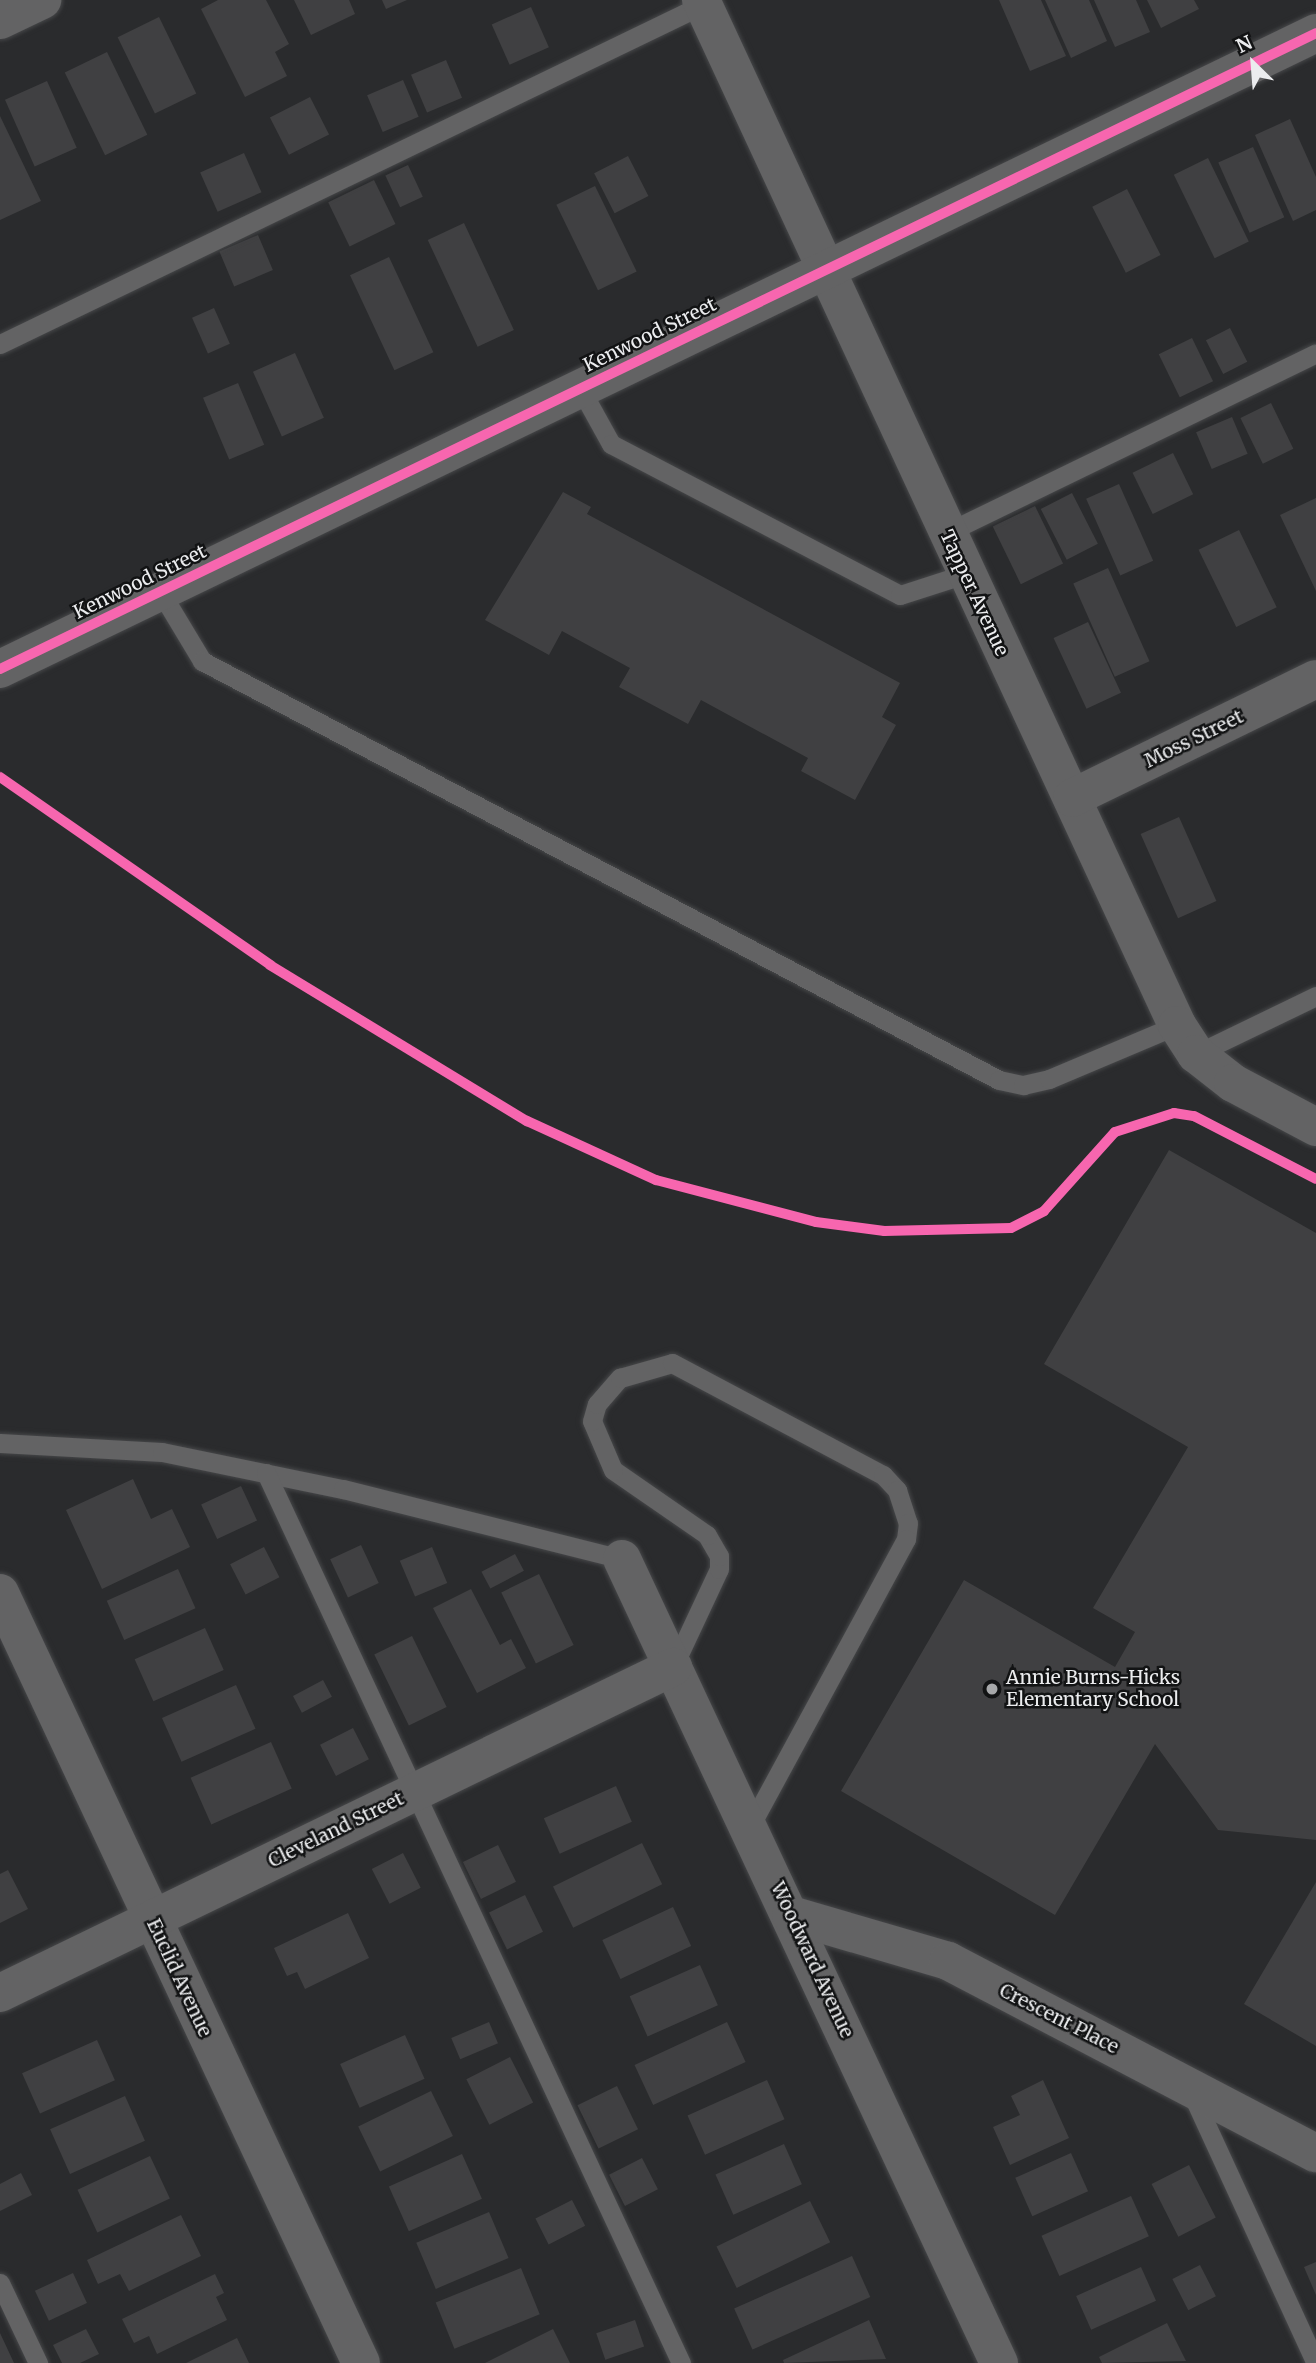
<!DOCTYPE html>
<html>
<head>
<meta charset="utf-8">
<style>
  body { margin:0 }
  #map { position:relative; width:1316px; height:2363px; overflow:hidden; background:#2a2b2d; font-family:Merriweather,serif }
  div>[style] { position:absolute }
  .building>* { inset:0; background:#404042; transform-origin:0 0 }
  .roads { filter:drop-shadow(0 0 2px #464749) drop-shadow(0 0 2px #464749) }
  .lane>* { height:19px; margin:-9.5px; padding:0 9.5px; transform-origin:9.5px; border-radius:9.5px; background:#636364 }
  .street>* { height:38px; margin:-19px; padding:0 19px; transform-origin:19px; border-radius:19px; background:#636364 }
  .cycleway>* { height:10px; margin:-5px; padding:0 5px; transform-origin:5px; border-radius:5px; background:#f766af }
  .dots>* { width:19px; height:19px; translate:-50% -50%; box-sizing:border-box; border:4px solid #121314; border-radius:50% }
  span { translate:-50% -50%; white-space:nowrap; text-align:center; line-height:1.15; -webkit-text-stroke:5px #121314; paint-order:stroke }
  .street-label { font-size:19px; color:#ebecee }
  .poi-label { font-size:19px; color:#ebecee }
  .left { translate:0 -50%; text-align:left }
  .north { position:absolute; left:1218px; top:28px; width:70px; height:70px; -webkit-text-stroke:5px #121314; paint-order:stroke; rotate:335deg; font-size:19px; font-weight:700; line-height:28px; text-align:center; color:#ebecee }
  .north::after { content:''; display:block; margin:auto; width:24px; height:32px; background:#ebecee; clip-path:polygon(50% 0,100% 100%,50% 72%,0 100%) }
</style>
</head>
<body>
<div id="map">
  <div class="building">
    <i style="clip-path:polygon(218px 0,266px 0,289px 44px,275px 52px,287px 76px,245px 97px,201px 9px)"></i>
    <i style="clip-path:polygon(294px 0,349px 0,355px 14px,311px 35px)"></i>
    <i style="clip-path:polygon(382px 0,407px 0,386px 9px)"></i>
    <i style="clip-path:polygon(999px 0,1041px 0,1066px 56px,1030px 71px)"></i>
    <i style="clip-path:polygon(1045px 0,1089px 0,1107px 41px,1071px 58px)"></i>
    <i style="clip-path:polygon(1094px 0,1136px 0,1150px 32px,1115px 47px)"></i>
    <i style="clip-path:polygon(1147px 0,1194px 0,1199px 9px,1161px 28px)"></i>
    <i style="left:531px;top:7px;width:44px;height:43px;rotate:66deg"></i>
    <i style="left:159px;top:17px;width:85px;height:46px;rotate:64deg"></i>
    <i style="left:107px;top:52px;width:92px;height:47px;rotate:64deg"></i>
    <i style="left:446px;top:60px;width:41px;height:38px;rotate:67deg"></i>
    <i style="left:403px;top:80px;width:40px;height:39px;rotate:67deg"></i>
    <i style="left:47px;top:81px;width:73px;height:46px;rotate:66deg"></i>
    <i style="left:310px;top:97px;width:42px;height:45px;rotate:63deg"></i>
    <i style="clip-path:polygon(0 116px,41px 201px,0 220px)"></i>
    <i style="clip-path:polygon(1290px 119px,1316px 177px,1316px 210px,1293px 221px,1255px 135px)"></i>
    <i style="left:1253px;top:147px;width:77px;height:38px;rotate:66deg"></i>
    <i style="left:244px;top:153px;width:43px;height:48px;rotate:66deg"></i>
    <i style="left:628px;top:156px;width:45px;height:38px;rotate:63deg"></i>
    <i style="left:1208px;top:158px;width:93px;height:38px;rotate:64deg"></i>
    <i style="left:408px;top:165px;width:35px;height:25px;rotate:65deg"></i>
    <i style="left:374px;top:180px;width:49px;height:51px;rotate:64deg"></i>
    <i style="left:595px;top:186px;width:95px;height:43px;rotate:64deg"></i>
    <i style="left:1127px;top:189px;width:74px;height:39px;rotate:63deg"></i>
    <i style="left:464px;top:223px;width:118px;height:40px;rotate:65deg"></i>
    <i style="left:258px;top:235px;width:38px;height:42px;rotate:67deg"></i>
    <i style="left:389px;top:257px;width:105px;height:43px;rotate:65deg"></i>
    <i style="left:214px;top:308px;width:39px;height:24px;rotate:66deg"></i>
    <i style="left:1230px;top:328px;width:38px;height:27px;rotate:63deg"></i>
    <i style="left:1192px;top:338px;width:48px;height:37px;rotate:64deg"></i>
    <i style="left:295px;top:353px;width:71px;height:46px;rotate:66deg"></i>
    <i style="left:238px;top:383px;width:67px;height:38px;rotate:67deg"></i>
    <i style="left:1271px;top:403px;width:51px;height:34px;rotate:64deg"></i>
    <i style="left:1232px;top:417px;width:40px;height:39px;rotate:67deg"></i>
    <i style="left:1173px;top:453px;width:46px;height:45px;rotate:64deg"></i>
    <i style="left:1119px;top:484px;width:84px;height:36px;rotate:66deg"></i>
    <i style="clip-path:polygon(563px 492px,591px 507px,587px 514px,900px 683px,882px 717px,896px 725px,855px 800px,801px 771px,808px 758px,701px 700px,688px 724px,619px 687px,630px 668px,562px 631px,549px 655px,485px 620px)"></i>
    <i style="left:1072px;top:493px;width:57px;height:35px;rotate:63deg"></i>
    <i style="clip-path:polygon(1316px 498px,1316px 591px,1280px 515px)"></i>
    <i style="left:1035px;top:506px;width:64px;height:47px;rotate:64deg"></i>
    <i style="left:1239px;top:530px;width:86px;height:45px;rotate:64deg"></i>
    <i style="left:1108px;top:568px;width:102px;height:38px;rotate:66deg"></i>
    <i style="left:1088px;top:622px;width:78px;height:38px;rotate:65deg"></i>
    <i style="left:1179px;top:817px;width:92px;height:42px;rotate:66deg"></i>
    <i style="clip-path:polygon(1169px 1150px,1316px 1233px,1316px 1840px,1218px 1830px,1155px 1744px,1055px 1915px,841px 1791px,964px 1580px,1115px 1667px,1135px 1632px,1093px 1608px,1188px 1447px,1044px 1364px)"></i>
    <i style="clip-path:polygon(133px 1479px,151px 1519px,172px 1509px,190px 1547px,102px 1589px,66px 1510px)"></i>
    <i style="left:241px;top:1486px;width:38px;height:44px;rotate:65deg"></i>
    <i style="left:361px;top:1545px;width:42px;height:34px;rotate:65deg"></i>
    <i style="left:264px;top:1547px;width:34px;height:38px;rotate:63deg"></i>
    <i style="left:432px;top:1547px;width:39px;height:35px;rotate:67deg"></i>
    <i style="left:515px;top:1554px;width:19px;height:38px;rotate:62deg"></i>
    <i style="left:178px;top:1569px;width:43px;height:78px;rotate:66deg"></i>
    <i style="left:539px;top:1574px;width:79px;height:42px;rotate:64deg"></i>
    <i style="clip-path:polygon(471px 1589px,500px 1645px,511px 1639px,526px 1668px,477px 1693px,433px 1608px)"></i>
    <i style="left:205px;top:1628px;width:46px;height:77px;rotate:66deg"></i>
    <i style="left:412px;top:1636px;width:79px;height:42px;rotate:64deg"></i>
    <i style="left:323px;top:1680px;width:19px;height:34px;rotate:62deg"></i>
    <i style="left:236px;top:1685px;width:48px;height:81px;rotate:66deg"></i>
    <i style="left:353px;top:1728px;width:35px;height:37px;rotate:63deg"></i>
    <i style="left:271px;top:1742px;width:51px;height:88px;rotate:66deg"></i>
    <i style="left:616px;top:1786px;width:39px;height:79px;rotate:66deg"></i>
    <i style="left:642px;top:1843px;width:46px;height:99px;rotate:64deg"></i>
    <i style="left:498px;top:1845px;width:41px;height:39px;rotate:64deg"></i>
    <i style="left:403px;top:1853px;width:39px;height:35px;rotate:63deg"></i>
    <i style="clip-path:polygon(8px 1870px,28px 1909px,0 1923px,0 1874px)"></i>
    <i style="clip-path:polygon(1316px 1882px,1316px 2046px,1244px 2004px)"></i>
    <i style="left:525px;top:1895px;width:41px;height:40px;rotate:64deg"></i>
    <i style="left:673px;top:1907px;width:43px;height:78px;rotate:65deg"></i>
    <i style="clip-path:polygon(348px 1913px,369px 1958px,305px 1989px,297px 1972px,287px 1976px,274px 1948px)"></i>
    <i style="left:700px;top:1965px;width:44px;height:77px;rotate:66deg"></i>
    <i style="left:489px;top:2022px;width:23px;height:41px;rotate:67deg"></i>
    <i style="left:727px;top:2022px;width:44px;height:102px;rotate:65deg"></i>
    <i style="left:405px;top:2035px;width:48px;height:71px;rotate:66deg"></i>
    <i style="left:97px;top:2040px;width:44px;height:82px;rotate:66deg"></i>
    <i style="left:510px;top:2057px;width:51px;height:49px;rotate:63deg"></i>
    <i style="left:767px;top:2080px;width:43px;height:87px;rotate:66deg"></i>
    <i style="clip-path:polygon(1043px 2080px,1069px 2138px,1010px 2165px,993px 2127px,1020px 2115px,1011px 2096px)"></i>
    <i style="left:617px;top:2086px;width:48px;height:44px;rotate:64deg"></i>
    <i style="left:431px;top:2091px;width:50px;height:81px;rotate:64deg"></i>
    <i style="left:125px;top:2096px;width:49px;height:82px;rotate:66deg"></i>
    <i style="left:784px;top:2144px;width:44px;height:75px;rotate:66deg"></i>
    <i style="left:1071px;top:2153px;width:42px;height:61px;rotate:66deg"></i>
    <i style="left:462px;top:2154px;width:49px;height:80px;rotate:66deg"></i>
    <i style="left:150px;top:2156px;width:47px;height:80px;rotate:65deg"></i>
    <i style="left:642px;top:2158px;width:35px;height:37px;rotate:63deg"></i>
    <i style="left:1189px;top:2165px;width:59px;height:42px;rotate:63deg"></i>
    <i style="clip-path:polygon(21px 2173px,32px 2195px,0 2211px,0 2184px)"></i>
    <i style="left:1131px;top:2196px;width:44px;height:98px;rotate:66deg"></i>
    <i style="left:572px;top:2200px;width:29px;height:41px;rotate:63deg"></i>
    <i style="left:810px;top:2201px;width:46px;height:104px;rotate:64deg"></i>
    <i style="left:489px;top:2212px;width:50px;height:79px;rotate:67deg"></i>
    <i style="clip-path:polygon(181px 2215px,201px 2256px,129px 2291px,120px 2274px,98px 2284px,87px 2260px)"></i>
    <i style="left:852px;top:2256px;width:45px;height:129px;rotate:66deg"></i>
    <i style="clip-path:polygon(1316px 2262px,1316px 2295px,1304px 2267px)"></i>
    <i style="left:1200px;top:2265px;width:35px;height:31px;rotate:63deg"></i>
    <i style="left:1141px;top:2267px;width:37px;height:71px;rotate:66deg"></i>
    <i style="left:521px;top:2268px;width:50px;height:92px;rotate:68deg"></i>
    <i style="left:73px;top:2273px;width:33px;height:42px;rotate:65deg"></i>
    <i style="clip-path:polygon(215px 2274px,224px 2293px,216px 2297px,227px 2320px,157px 2354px,149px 2336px,134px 2343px,122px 2319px)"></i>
    <i style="left:635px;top:2320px;width:28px;height:41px;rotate:71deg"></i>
    <i style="clip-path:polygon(869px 2320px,886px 2359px,784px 2363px,783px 2360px)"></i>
    <i style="clip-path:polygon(1167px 2323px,1186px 2361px,1102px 2363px,1099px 2357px)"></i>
    <i style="clip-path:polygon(86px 2329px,99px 2354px,80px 2363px,62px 2363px,53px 2345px)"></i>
    <i style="clip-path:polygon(553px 2329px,570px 2363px,485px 2363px)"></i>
    <i style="clip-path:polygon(0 2333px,14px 2363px,0 2363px)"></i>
    <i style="clip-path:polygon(237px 2338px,249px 2363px,186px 2363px)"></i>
  </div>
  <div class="roads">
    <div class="lane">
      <i style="left:0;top:344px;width:786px;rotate:-25.78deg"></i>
      <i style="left:580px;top:388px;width:64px;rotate:61deg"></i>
      <i style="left:611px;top:444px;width:326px;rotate:27.6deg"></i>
      <i style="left:900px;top:595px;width:68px;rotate:-17.9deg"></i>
      <i style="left:946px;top:533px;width:411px;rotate:-25.9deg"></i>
      <i style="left:160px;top:591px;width:82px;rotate:59deg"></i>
      <i style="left:202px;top:661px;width:900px;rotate:27.73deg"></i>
      <i style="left:999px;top:1080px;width:25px;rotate:12deg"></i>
      <i style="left:1023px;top:1085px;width:27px;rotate:-13deg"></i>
      <i style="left:1049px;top:1079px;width:139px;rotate:-22.9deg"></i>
      <i style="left:1196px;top:1054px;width:133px;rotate:-25.8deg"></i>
      <i style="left:0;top:1443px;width:162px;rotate:3.2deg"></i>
      <i style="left:162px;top:1452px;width:185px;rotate:11.6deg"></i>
      <i style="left:343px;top:1489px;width:288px;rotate:14.1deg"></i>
      <i style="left:266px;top:1473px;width:982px;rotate:65deg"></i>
      <i style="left:673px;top:1667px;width:108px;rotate:-64.9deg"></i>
      <i style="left:719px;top:1569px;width:13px;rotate:-90deg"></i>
      <i style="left:719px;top:1556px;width:24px;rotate:-120deg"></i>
      <i style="left:707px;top:1535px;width:114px;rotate:-145.3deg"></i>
      <i style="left:613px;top:1470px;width:53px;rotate:-113.2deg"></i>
      <i style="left:592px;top:1421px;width:18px;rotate:-74deg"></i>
      <i style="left:597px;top:1404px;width:35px;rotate:-49deg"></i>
      <i style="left:620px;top:1378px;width:54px;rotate:-16.1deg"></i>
      <i style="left:672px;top:1363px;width:239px;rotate:28deg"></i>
      <i style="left:883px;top:1475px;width:21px;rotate:47deg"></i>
      <i style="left:897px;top:1490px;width:35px;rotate:72deg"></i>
      <i style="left:908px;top:1523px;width:16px;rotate:97deg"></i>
      <i style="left:906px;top:1539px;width:329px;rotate:118.5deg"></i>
      <i style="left:1192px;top:2094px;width:296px;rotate:65.3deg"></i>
      <i style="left:0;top:2283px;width:89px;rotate:64.6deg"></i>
    </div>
    <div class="street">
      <i style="left:701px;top:0;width:1130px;rotate:65.09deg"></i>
      <i style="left:1177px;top:1025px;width:35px;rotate:57deg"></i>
      <i style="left:1196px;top:1054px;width:47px;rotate:38.1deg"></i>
      <i style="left:1233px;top:1083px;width:94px;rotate:27.9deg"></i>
      <i style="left:0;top:20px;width:47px;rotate:-25.5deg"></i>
      <i style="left:0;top:669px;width:1462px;rotate:-25.79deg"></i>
      <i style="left:1072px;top:798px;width:271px;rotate:-26deg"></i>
      <i style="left:622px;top:1559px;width:888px;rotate:64.88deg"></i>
      <i style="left:0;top:1593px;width:850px;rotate:64.88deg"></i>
      <i style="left:791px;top:1915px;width:164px;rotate:16.3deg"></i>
      <i style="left:948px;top:1961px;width:415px;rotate:27.6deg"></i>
      <i style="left:0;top:1993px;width:748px;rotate:-25.85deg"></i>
    </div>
  </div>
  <div class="cycleway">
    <i style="left:0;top:669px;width:1462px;rotate:-25.79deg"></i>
    <i style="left:0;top:777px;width:329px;rotate:34.8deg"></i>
    <i style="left:270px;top:965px;width:301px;rotate:31.3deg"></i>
    <i style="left:527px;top:1121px;width:142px;rotate:24.6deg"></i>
    <i style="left:656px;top:1180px;width:165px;rotate:14.7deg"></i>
    <i style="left:816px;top:1222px;width:69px;rotate:7.5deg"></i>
    <i style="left:884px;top:1231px;width:127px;rotate:-1.4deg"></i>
    <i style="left:1011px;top:1228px;width:37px;rotate:-27deg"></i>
    <i style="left:1044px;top:1211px;width:106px;rotate:-48.1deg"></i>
    <i style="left:1115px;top:1132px;width:62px;rotate:-17.9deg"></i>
    <i style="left:1174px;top:1113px;width:20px;rotate:9deg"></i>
    <i style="left:1194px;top:1116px;width:137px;rotate:27.3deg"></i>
  </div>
  <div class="dots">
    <i style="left:992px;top:1689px;background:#a7a8aa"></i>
  </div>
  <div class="street-label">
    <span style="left:650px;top:335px;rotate:-26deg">Kenwood Street</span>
    <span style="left:140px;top:582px;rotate:-26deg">Kenwood Street</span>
    <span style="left:974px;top:593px;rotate:65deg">Tapper Avenue</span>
    <span style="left:1194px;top:739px;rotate:-26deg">Moss Street</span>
    <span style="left:336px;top:1830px;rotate:-26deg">Cleveland Street</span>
    <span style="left:812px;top:1960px;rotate:65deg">Woodward Avenue</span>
    <span style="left:179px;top:1978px;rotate:65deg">Euclid Avenue</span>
    <span style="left:1059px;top:2019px;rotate:27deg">Crescent Place</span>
  </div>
  <div class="poi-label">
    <span class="left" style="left:1006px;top:1689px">Annie Burns-Hicks<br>Elementary School</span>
  </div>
  <div class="north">N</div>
</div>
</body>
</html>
